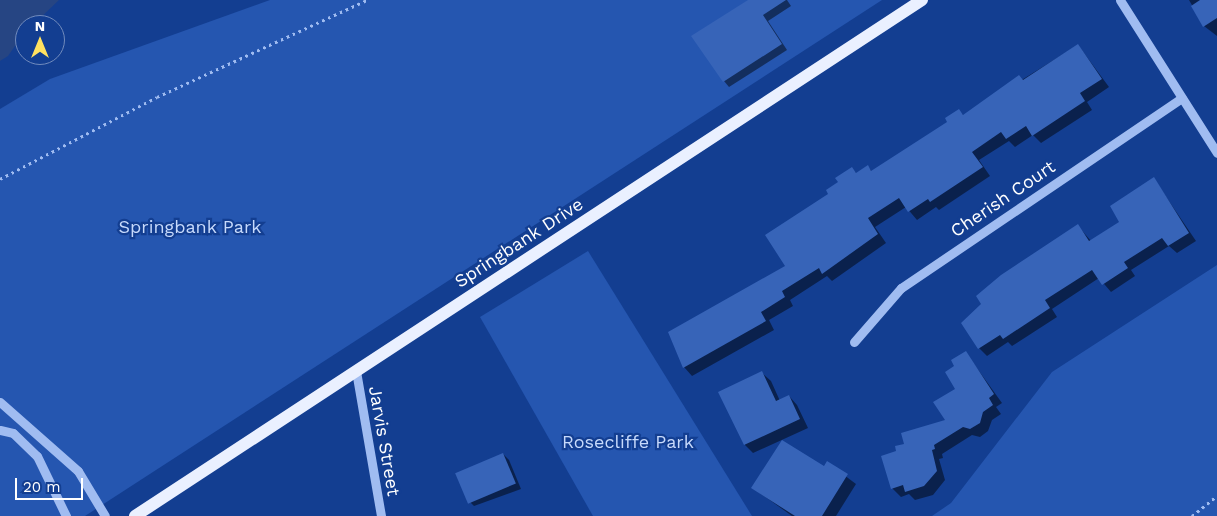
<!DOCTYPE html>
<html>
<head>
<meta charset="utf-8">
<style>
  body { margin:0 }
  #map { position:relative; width:1217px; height:516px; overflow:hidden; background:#133e91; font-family:"Work Sans",sans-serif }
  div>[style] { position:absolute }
  .green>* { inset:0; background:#2556b0 }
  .water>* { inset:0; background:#264583 }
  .shadow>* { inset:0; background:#0007 }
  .building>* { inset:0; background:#3764b8; transform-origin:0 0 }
  .path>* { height:3px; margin-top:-1.5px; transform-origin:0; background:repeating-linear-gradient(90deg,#a0bcf1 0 2.5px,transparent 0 6.5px) }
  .minor>* { height:9px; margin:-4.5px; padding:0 4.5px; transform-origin:4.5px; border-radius:4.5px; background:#a0bcf1 }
  .major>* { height:12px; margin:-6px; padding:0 6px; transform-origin:6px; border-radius:6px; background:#eaf0ff }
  span { translate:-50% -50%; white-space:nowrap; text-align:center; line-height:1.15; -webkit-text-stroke:4.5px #133e91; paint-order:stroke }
  .street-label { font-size:18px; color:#fff }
  .park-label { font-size:18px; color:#c7dafc }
  .north { position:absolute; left:15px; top:15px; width:50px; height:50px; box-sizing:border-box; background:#133e91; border:1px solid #718bbd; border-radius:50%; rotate:0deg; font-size:14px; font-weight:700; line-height:20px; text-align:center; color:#fff }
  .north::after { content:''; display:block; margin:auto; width:18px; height:22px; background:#ffe160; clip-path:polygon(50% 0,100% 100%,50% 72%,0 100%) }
  .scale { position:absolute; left:15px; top:478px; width:68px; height:22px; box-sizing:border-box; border:2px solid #fff; border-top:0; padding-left:6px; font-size:15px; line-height:18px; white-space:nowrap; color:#fff; -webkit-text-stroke:4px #133e91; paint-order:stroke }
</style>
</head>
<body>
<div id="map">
  <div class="green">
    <i style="clip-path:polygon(270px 0,882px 0,85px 516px,0 516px,0 109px,50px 79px)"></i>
    <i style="clip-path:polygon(588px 251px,752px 516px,593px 516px,480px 317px)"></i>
    <i style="clip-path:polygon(1217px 265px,1217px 516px,932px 516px,951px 503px,1052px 372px)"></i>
  </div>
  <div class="water">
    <i style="clip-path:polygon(0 0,59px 0,33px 25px,25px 25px,25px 32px,8px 56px,0 61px)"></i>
  </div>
  <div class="shadow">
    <i style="clip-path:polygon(750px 0,787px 0,791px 6px,768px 21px,787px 50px,729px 87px,724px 81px)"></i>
    <i style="clip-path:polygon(1189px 0,1217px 0,1217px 36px,1204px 26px)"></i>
    <i style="clip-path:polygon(1078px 45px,1109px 87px,1087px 102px,1092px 110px,1041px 143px,1033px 135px,1015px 147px,1009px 141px,979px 160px,990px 176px,939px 210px,936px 207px,917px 220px,906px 207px,875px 227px,886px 243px,832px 281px,827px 276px,790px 300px,793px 306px,769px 320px,774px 330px,692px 376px,684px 367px,787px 266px,830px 194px,852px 169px,857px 174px,868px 167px,872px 172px,949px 122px,959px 111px,964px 116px)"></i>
    <i style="clip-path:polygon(1154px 179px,1196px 241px,1177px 253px,1169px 246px,1131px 270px,1135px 276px,1111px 292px,1099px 278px,1052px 309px,1057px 317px,1012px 346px,1008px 342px,987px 356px,979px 348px,1078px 226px,1091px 241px,1121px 222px)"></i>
    <i style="clip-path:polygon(966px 353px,1002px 403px,996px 407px,1001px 414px,992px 420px,988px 431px,980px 437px,972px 435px,942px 454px,943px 458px,939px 459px,945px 480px,933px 495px,915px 500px,909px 494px,901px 497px,892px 488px,898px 452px,946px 421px,957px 389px,956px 366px)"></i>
    <i style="clip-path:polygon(762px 373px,771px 381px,780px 401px,789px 396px,797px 405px,808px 428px,753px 453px,745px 445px,720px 392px)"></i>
    <i style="clip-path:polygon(503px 454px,509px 460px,521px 489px,474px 506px,468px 500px)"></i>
    <i style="clip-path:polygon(828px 463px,856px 484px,836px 516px,792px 516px,753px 488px,824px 468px)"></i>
  </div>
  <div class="building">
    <i style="clip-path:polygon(748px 0,786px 0,763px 15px,782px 44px,723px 82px,691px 36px)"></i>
    <i style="clip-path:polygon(1200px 0,1217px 0,1217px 18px,1203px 27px,1191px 6px)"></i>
    <i style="clip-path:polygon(1078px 44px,1102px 79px,1080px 93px,1085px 101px,1032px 136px,1026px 126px,1006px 139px,1001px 132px,972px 152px,983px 167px,930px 202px,928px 199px,908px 212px,899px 198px,868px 218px,878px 234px,822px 274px,819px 268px,782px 291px,785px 297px,761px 312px,766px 321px,683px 368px,668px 332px,785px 266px,765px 235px,828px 194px,826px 190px,838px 182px,835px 178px,852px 167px,856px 173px,868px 165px,871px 171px,947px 122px,945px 118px,959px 109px,963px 115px,1019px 75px,1023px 80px)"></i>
    <i style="clip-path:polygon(1154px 177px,1189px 233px,1168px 246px,1162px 238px,1124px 262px,1128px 268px,1102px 285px,1092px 270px,1045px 300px,1050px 308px,1003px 339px,1000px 335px,978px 349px,961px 323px,981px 304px,976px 296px,1001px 275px,1078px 224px,1089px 241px,1119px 222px,1110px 206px)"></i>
    <i style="clip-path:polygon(966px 351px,994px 394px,989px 398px,993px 405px,983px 412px,980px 423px,970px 429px,963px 427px,934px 445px,935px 449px,932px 450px,937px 471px,924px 486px,905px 492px,903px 485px,891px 489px,881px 456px,896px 451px,895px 446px,904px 444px,901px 433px,945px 420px,933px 402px,955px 389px,945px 372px,954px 366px,951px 360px)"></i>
    <i style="clip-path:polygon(762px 371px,776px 401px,789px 395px,800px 419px,744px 445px,718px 392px)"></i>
    <i style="clip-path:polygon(782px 440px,824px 466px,827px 461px,848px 474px,822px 516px,795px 516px,751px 488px)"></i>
    <i style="left:503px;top:453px;width:33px;height:52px;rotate:67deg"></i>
  </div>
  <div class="path">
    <i style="left:0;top:179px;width:177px;rotate:-27.6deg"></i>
    <i style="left:157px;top:97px;width:231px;rotate:-24.8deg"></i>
    <i style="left:1192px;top:516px;width:32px;rotate:-39deg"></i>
  </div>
  <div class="minor">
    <i style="left:1120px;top:0;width:181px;rotate:57.6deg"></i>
    <i style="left:854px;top:342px;width:72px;rotate:-49deg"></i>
    <i style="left:901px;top:288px;width:339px;rotate:-34.1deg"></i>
    <i style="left:356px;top:371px;width:147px;rotate:80.2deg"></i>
    <i style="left:0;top:402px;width:104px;rotate:41.5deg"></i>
    <i style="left:78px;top:471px;width:52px;rotate:59deg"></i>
    <i style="left:0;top:430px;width:13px;rotate:13deg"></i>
    <i style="left:13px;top:433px;width:33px;rotate:44deg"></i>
    <i style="left:37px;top:456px;width:67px;rotate:64.2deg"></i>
  </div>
  <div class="major">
    <i style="left:135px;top:516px;width:941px;rotate:-33.25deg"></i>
  </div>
  <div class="street-label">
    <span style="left:1003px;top:199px;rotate:-34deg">Cherish Court</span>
    <span style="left:519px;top:243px;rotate:-33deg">Springbank Drive</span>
    <span style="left:384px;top:441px;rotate:80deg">Jarvis Street</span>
  </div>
  <div class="park-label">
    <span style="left:190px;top:227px">Springbank Park</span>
    <span style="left:628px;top:442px">Rosecliffe Park</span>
  </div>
  <div class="north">N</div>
  <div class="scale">20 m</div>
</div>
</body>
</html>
